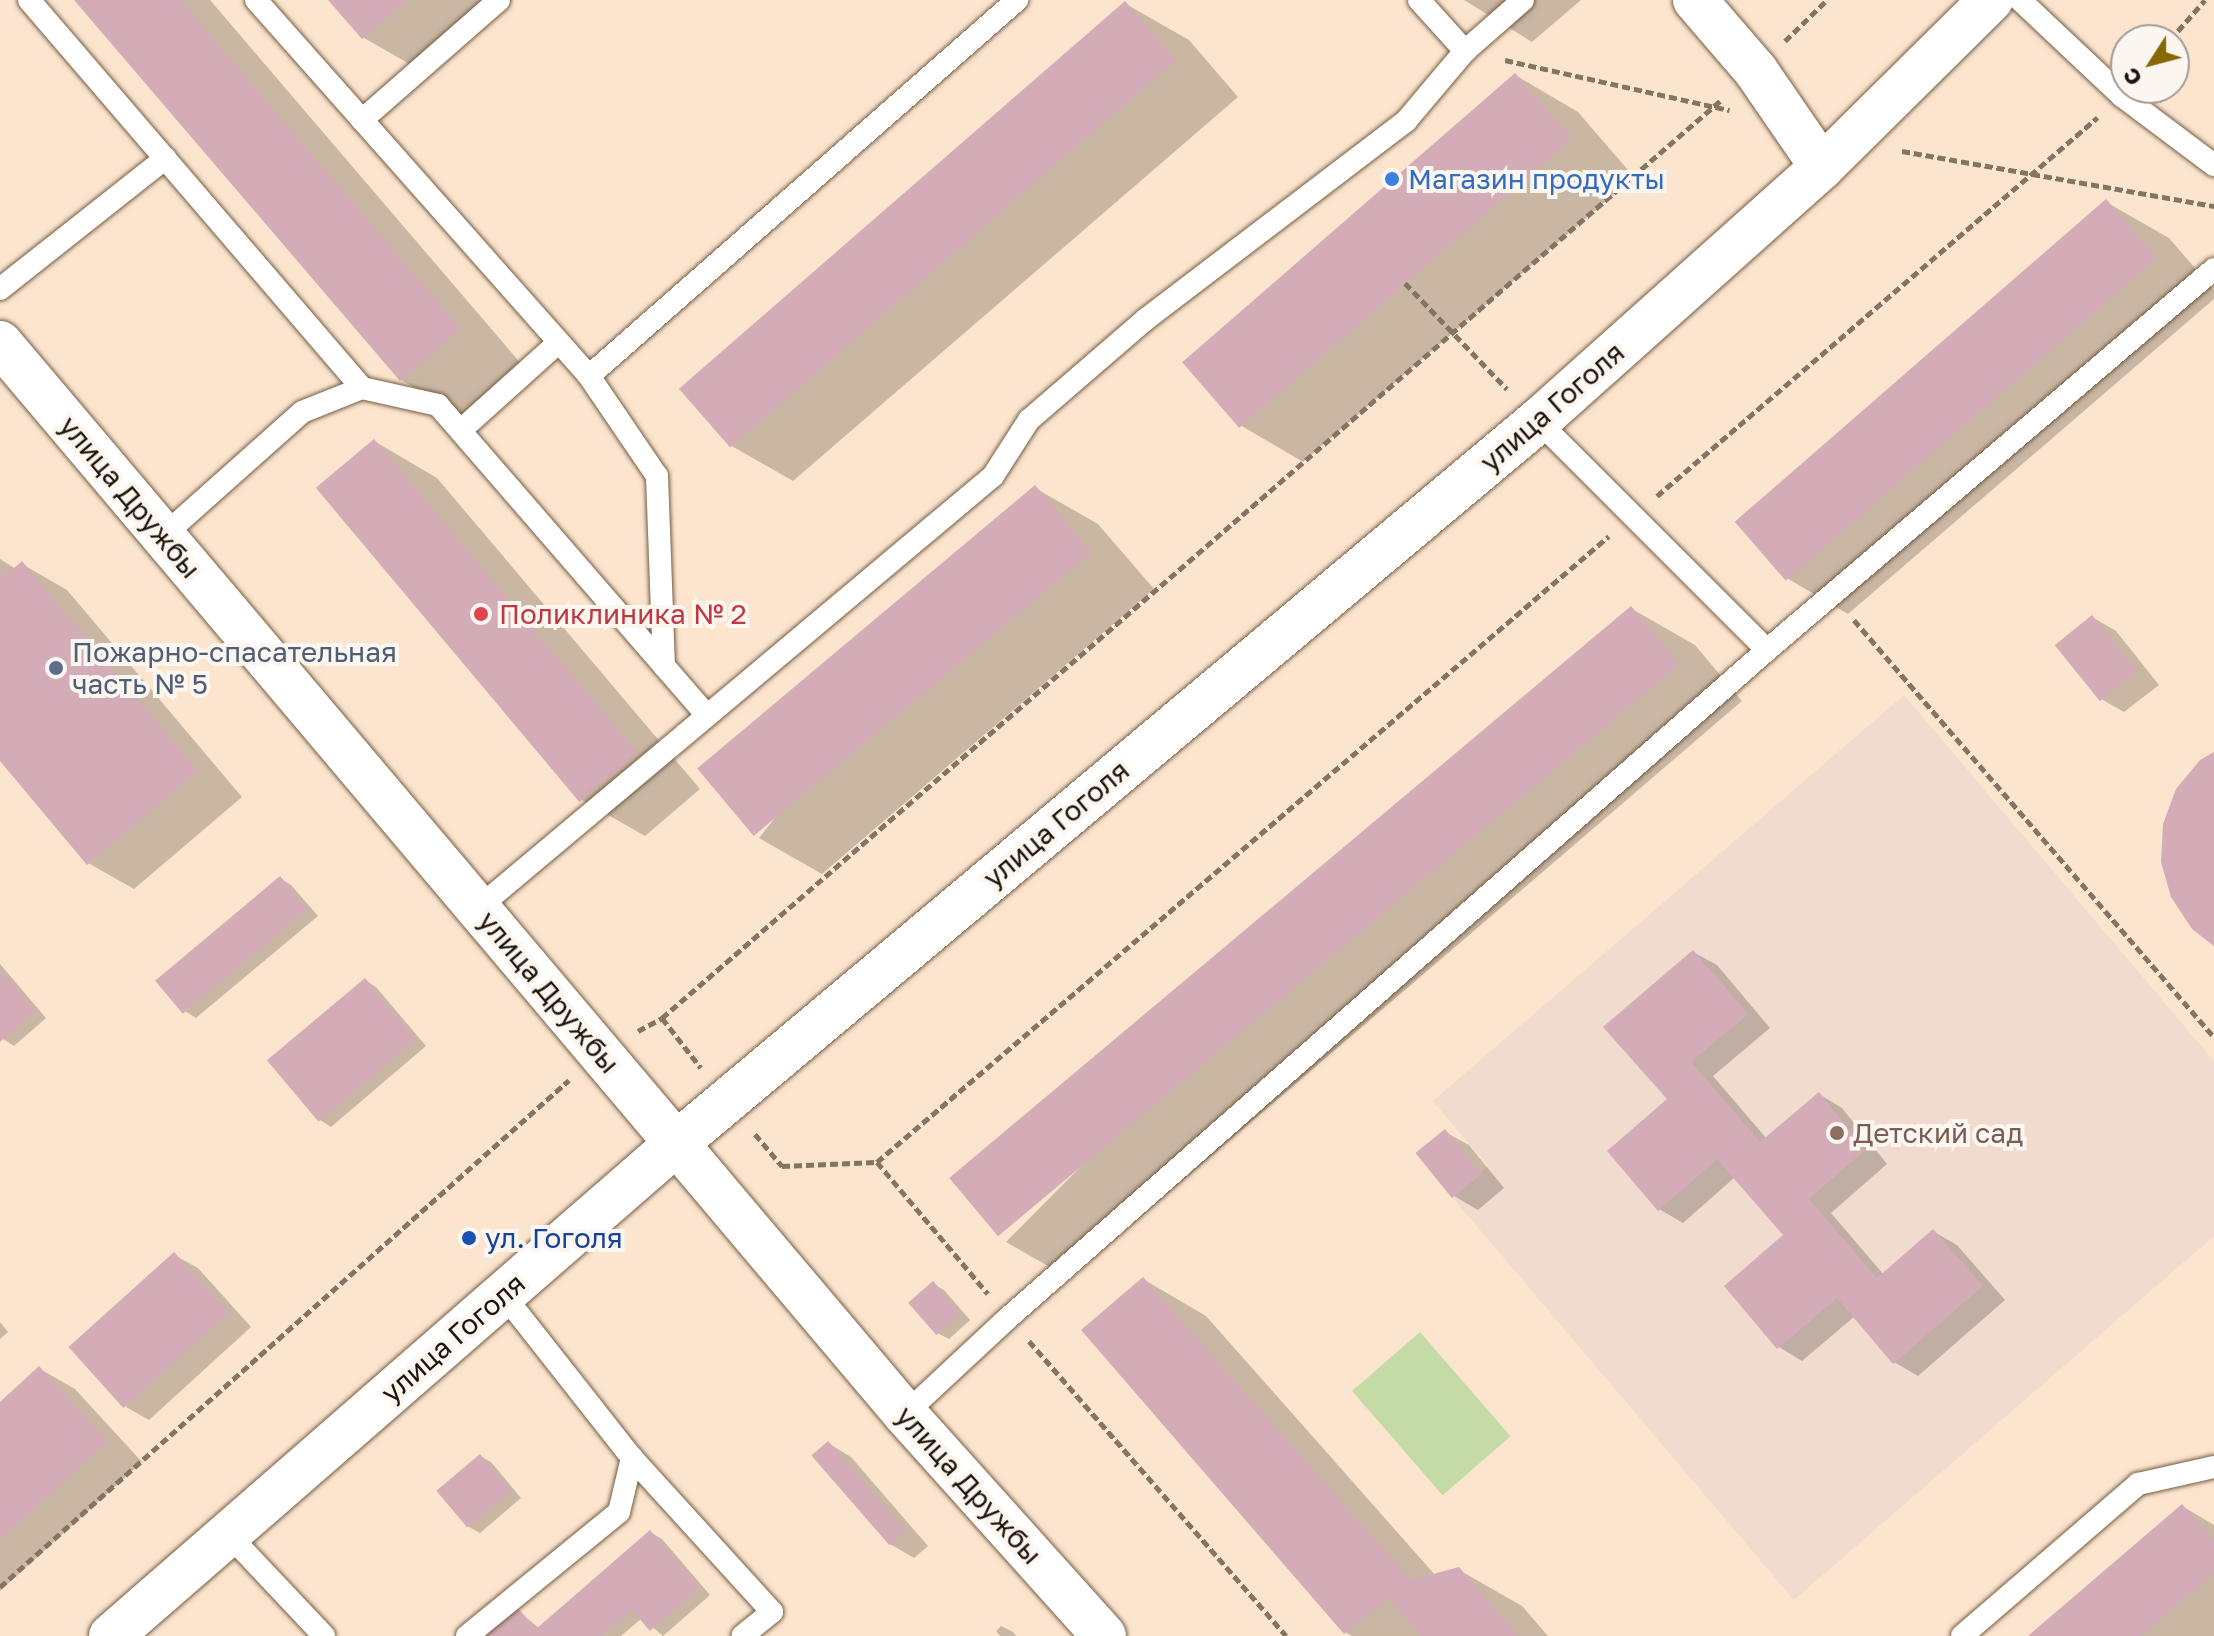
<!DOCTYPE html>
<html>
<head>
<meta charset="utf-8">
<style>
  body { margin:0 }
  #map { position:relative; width:2214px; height:1636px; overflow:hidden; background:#fce5ce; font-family:"Golos Text",sans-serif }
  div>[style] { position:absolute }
  .education>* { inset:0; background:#f1dace }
  .green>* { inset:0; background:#c5dba7; transform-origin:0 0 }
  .shadow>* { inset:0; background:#0003 }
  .building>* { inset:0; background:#d4acb7; transform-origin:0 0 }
  .path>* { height:5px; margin-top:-2.5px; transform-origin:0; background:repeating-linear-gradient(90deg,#837464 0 8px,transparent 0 12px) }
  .roads { filter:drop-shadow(0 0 2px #755d43) drop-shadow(0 0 2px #755d43) }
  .service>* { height:22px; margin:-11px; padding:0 11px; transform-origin:11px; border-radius:11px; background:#fff }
  .minor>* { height:44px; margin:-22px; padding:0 22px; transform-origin:22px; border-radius:22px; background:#fff }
  .tertiary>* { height:44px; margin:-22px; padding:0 22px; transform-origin:22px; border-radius:22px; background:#fff }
  .dots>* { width:22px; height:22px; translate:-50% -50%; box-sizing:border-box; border:4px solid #fbf6f0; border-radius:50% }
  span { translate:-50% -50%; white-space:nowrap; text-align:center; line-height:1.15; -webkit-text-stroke:8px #fbf6f0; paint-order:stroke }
  .shop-label { font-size:28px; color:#366cbe }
  .left { translate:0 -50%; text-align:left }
  .street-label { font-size:28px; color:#1e140a }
  .health-label { font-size:28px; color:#be3a42 }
  .service-label { font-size:28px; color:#4e5e75 }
  .education-label { font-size:28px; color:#785e54 }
  .transit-label { font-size:28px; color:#164399 }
  .north { position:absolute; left:2110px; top:24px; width:80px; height:80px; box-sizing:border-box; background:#fbf6f0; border:2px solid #a39c94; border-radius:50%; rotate:234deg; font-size:22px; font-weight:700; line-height:32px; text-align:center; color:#1e140a }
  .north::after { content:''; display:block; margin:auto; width:28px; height:36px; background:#876702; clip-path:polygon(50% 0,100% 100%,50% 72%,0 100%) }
</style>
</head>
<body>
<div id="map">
  <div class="education">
    <i style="clip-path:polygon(1904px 695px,2214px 1061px,2214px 1236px,1794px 1600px,1453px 1198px,1488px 1166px,1433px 1101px)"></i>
  </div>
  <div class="green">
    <i style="left:1420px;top:1332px;width:138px;height:90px;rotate:49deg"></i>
  </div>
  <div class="shadow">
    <i style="clip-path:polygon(77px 0,210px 0,523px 366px,464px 416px,401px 380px)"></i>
    <i style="clip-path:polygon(331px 0,513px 0,427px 74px,364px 38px)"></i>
    <i style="clip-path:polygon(1464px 0,1581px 0,1532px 42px)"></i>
    <i style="clip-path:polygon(1126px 4px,1189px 40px,1238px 97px,793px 481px,730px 445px)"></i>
    <i style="clip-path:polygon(1515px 75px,1578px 112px,1634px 177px,1303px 462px,1240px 425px)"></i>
    <i style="clip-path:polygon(2106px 202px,2169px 238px,2214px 290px,2214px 299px,1848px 614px,1785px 577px)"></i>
    <i style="clip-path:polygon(374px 441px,437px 478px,700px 789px,645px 836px,582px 800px)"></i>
    <i style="clip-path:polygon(1035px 488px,1098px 524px,1154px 589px,822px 874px,759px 838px)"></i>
    <i style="clip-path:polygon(0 559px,16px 569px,22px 564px,67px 590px,242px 797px,134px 889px,88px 863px,0 758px)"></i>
    <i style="clip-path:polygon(1632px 609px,1695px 645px,1742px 701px,1069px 1278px,1006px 1242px)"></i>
    <i style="clip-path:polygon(2092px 617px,2116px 631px,2159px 685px,2124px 712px,2101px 699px,2058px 645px)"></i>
    <i style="clip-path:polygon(280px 878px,291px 885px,318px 916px,196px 1018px,185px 1011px)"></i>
    <i style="clip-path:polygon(1693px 952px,1717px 965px,1770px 1028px,1713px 1076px,1767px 1139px,1819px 1094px,1842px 1108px,1887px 1164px,1831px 1213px,1884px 1275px,1934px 1232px,1957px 1245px,2005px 1300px,1918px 1376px,1894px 1362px,1855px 1316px,1802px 1361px,1779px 1347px,1786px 1235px,1735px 1177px,1683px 1223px,1659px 1209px,1670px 1100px)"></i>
    <i style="clip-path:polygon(0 964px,46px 1018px,14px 1046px,0 1037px)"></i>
    <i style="clip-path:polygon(365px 980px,376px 987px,426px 1046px,331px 1127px,320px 1120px)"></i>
    <i style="clip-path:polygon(1445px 1132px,1469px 1145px,1504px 1188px,1478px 1210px,1454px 1196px)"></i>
    <i style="clip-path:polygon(174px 1255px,198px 1268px,251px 1327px,149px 1420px,126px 1407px)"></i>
    <i style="clip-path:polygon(1143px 1279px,1206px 1316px,1436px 1576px,1459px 1570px,1522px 1606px,1548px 1636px,1352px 1636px,1345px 1632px)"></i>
    <i style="clip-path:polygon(933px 1284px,944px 1290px,970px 1320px,949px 1339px,937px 1333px,911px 1303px)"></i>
    <i style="clip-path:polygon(0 1322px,8px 1332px,0 1339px)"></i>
    <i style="clip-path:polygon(40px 1369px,75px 1389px,142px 1462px,0 1591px,0 1405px)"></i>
    <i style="clip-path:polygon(828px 1443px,851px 1457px,928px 1546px,914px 1558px,890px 1544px)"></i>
    <i style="clip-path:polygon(480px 1456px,491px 1462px,521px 1498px,480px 1533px,469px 1527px,438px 1492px)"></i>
    <i style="clip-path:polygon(2182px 1506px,2214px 1525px,2214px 1636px,2031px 1636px)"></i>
    <i style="clip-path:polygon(650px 1532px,662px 1539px,710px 1595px,663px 1636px,642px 1618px,621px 1636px,487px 1636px,517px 1610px,539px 1628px)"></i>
    <i style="clip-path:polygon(1001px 1626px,1013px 1632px,1016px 1636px,1000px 1636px,996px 1631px)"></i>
  </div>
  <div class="building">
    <i style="clip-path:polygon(74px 0,180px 0,461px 329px,400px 381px)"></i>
    <i style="clip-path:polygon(328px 0,408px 0,362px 39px)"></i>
    <i style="left:1125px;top:1px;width:78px;height:591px;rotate:49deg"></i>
    <i style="left:1515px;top:73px;width:87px;height:441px;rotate:49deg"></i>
    <i style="left:2106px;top:199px;width:78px;height:492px;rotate:49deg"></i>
    <i style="left:374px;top:439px;width:410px;height:76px;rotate:50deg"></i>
    <i style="left:1035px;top:485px;width:88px;height:441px;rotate:50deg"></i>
    <i style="clip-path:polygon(22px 561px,198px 771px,87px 865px,0 761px,0 568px,6px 575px)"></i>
    <i style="left:1631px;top:606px;width:76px;height:890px;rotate:50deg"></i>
    <i style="left:2092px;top:615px;width:72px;height:48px;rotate:51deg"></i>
    <i style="clip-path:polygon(2214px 752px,2214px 946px,2192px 929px,2171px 897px,2161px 862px,2163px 824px,2176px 789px,2200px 760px)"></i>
    <i style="left:280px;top:876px;width:43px;height:163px;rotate:50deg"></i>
    <i style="clip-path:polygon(1693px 950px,1748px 1014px,1691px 1062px,1760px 1142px,1819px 1092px,1865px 1150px,1809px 1199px,1877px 1278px,1933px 1229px,1983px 1286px,1893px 1364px,1837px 1298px,1777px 1349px,1724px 1286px,1783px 1235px,1717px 1159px,1658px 1211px,1607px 1151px,1667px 1099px,1603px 1027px)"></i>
    <i style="clip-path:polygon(0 968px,36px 1011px,0 1042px)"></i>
    <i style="left:365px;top:978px;width:80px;height:128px;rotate:50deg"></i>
    <i style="left:1445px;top:1129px;width:58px;height:38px;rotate:51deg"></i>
    <i style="left:174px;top:1252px;width:82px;height:142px;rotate:48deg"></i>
    <i style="clip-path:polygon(1143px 1277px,1411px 1580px,1459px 1567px,1519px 1636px,1420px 1636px,1389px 1599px,1344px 1634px,1081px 1330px)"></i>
    <i style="left:933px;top:1281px;width:43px;height:33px;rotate:49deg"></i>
    <i style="clip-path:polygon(39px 1366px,108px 1441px,0 1540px,0 1402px)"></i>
    <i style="left:828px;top:1441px;width:119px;height:22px;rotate:49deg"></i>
    <i style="left:480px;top:1454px;width:48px;height:57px;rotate:50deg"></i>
    <i style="clip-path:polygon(2182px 1504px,2214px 1541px,2214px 1573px,2141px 1636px,2028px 1636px)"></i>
    <i style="clip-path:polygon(650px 1530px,700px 1588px,650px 1631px,632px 1610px,602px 1636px,484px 1636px,517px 1607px,536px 1629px)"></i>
  </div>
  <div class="path">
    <i style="left:2170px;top:40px;width:53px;rotate:-48.8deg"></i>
    <i style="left:1785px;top:41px;width:59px;rotate:-44.3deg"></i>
    <i style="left:1505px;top:60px;width:230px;rotate:12.6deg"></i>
    <i style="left:1902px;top:151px;width:317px;rotate:10deg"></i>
    <i style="left:1405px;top:283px;width:147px;rotate:46.1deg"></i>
    <i style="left:1657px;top:496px;width:581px;rotate:-40.68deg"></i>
    <i style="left:1854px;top:620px;width:551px;rotate:49.2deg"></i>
    <i style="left:662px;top:1018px;width:1403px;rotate:-40.92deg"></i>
    <i style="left:638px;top:1031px;width:27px;rotate:-28deg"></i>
    <i style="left:662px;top:1018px;width:63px;rotate:52deg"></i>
    <i style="left:755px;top:1134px;width:42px;rotate:49.8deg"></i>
    <i style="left:782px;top:1166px;width:95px;rotate:-2.4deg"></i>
    <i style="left:877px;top:1162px;width:172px;rotate:49.9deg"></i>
    <i style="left:877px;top:1162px;width:963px;rotate:-40.54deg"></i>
    <i style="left:1029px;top:1341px;width:391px;rotate:48.9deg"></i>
    <i style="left:0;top:1587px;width:762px;rotate:-41.7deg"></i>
  </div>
  <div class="roads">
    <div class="service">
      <i style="left:29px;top:0;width:511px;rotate:49.36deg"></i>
      <i style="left:256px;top:0;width:502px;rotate:48.47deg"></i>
      <i style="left:589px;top:376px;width:121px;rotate:55.8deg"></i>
      <i style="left:657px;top:476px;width:190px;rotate:87.9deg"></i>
      <i style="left:1419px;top:0;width:69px;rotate:48deg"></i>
      <i style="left:2020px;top:0;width:140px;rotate:43.3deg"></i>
      <i style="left:2122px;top:96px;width:115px;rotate:36.9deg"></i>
      <i style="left:362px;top:120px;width:182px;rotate:-41.2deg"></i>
      <i style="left:0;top:289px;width:211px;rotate:-38.3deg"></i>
      <i style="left:589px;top:376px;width:570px;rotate:-41.3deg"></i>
      <i style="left:1538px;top:421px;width:324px;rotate:45deg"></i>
      <i style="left:461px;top:430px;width:130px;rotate:-41.9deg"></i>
      <i style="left:163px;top:536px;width:186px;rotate:-41.7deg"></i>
      <i style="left:302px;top:412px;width:65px;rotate:-21.8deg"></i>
      <i style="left:362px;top:388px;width:78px;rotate:12.6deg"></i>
      <i style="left:438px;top:405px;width:410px;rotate:49.1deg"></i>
      <i style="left:478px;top:908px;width:672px;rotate:-39.99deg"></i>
      <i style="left:993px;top:476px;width:67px;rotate:-57.3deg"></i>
      <i style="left:1029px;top:420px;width:155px;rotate:-40.8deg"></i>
      <i style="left:1146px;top:319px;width:327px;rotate:-37.3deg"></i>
      <i style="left:1406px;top:121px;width:92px;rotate:-49.9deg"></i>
      <i style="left:1465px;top:51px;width:77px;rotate:-41.3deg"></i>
      <i style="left:905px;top:1414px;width:141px;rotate:-43deg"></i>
      <i style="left:1008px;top:1318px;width:1011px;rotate:-41.35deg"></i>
      <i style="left:1767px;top:650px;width:587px;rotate:-40.44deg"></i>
      <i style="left:632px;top:1458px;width:208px;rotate:47.7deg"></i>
      <i style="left:772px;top:1612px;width:38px;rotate:141deg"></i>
      <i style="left:228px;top:1534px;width:140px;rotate:46.7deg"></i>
      <i style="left:467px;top:1636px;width:196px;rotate:-39.2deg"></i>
      <i style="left:619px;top:1512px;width:56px;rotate:-76.5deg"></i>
      <i style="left:632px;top:1458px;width:209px;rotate:-128.2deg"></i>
      <i style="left:1962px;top:1636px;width:233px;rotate:-40.8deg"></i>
      <i style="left:2138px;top:1484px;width:78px;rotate:-12.6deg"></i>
    </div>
    <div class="minor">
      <i style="left:1695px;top:0;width:94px;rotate:49.3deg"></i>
      <i style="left:1756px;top:71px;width:116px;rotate:55.5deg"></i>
      <i style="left:111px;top:1636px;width:752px;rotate:-41.06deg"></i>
    </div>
    <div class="tertiary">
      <i style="left:0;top:343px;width:1402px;rotate:49.8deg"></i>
      <i style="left:905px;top:1414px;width:298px;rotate:48.1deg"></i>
      <i style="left:678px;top:1142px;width:1122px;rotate:-39.98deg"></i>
      <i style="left:1538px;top:421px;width:381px;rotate:-41.8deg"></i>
      <i style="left:1822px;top:167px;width:238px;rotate:-44.7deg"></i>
    </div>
  </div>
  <div class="dots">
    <i style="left:1392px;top:179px;background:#3f7fe0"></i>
    <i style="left:481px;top:614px;background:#e0444e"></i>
    <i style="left:56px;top:668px;background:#5c6f8a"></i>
    <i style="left:1837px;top:1133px;background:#8d6e63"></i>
    <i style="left:469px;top:1238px;background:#1a4fb4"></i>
  </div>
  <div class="shop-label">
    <span class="left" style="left:1408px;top:179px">Магазин продукты</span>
  </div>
  <div class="street-label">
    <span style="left:1552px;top:407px;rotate:-41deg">улица Гоголя</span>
    <span style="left:130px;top:497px;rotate:50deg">улица Дружбы</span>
    <span style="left:1056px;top:824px;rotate:-40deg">улица Гоголя</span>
    <span style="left:549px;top:992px;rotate:50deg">улица Дружбы</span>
    <span style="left:453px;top:1338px;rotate:-41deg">улица Гоголя</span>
    <span style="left:969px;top:1485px;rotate:48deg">улица Дружбы</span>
  </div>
  <div class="health-label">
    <span class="left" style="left:499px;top:614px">Поликлиника № 2</span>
  </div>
  <div class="service-label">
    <span class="left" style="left:72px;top:668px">Пожарно-спасательная<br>часть № 5</span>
  </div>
  <div class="education-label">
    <span class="left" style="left:1853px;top:1133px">Детский сад</span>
  </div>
  <div class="transit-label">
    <span class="left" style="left:485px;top:1238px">ул. Гоголя</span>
  </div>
  <div class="north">С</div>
</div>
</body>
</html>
